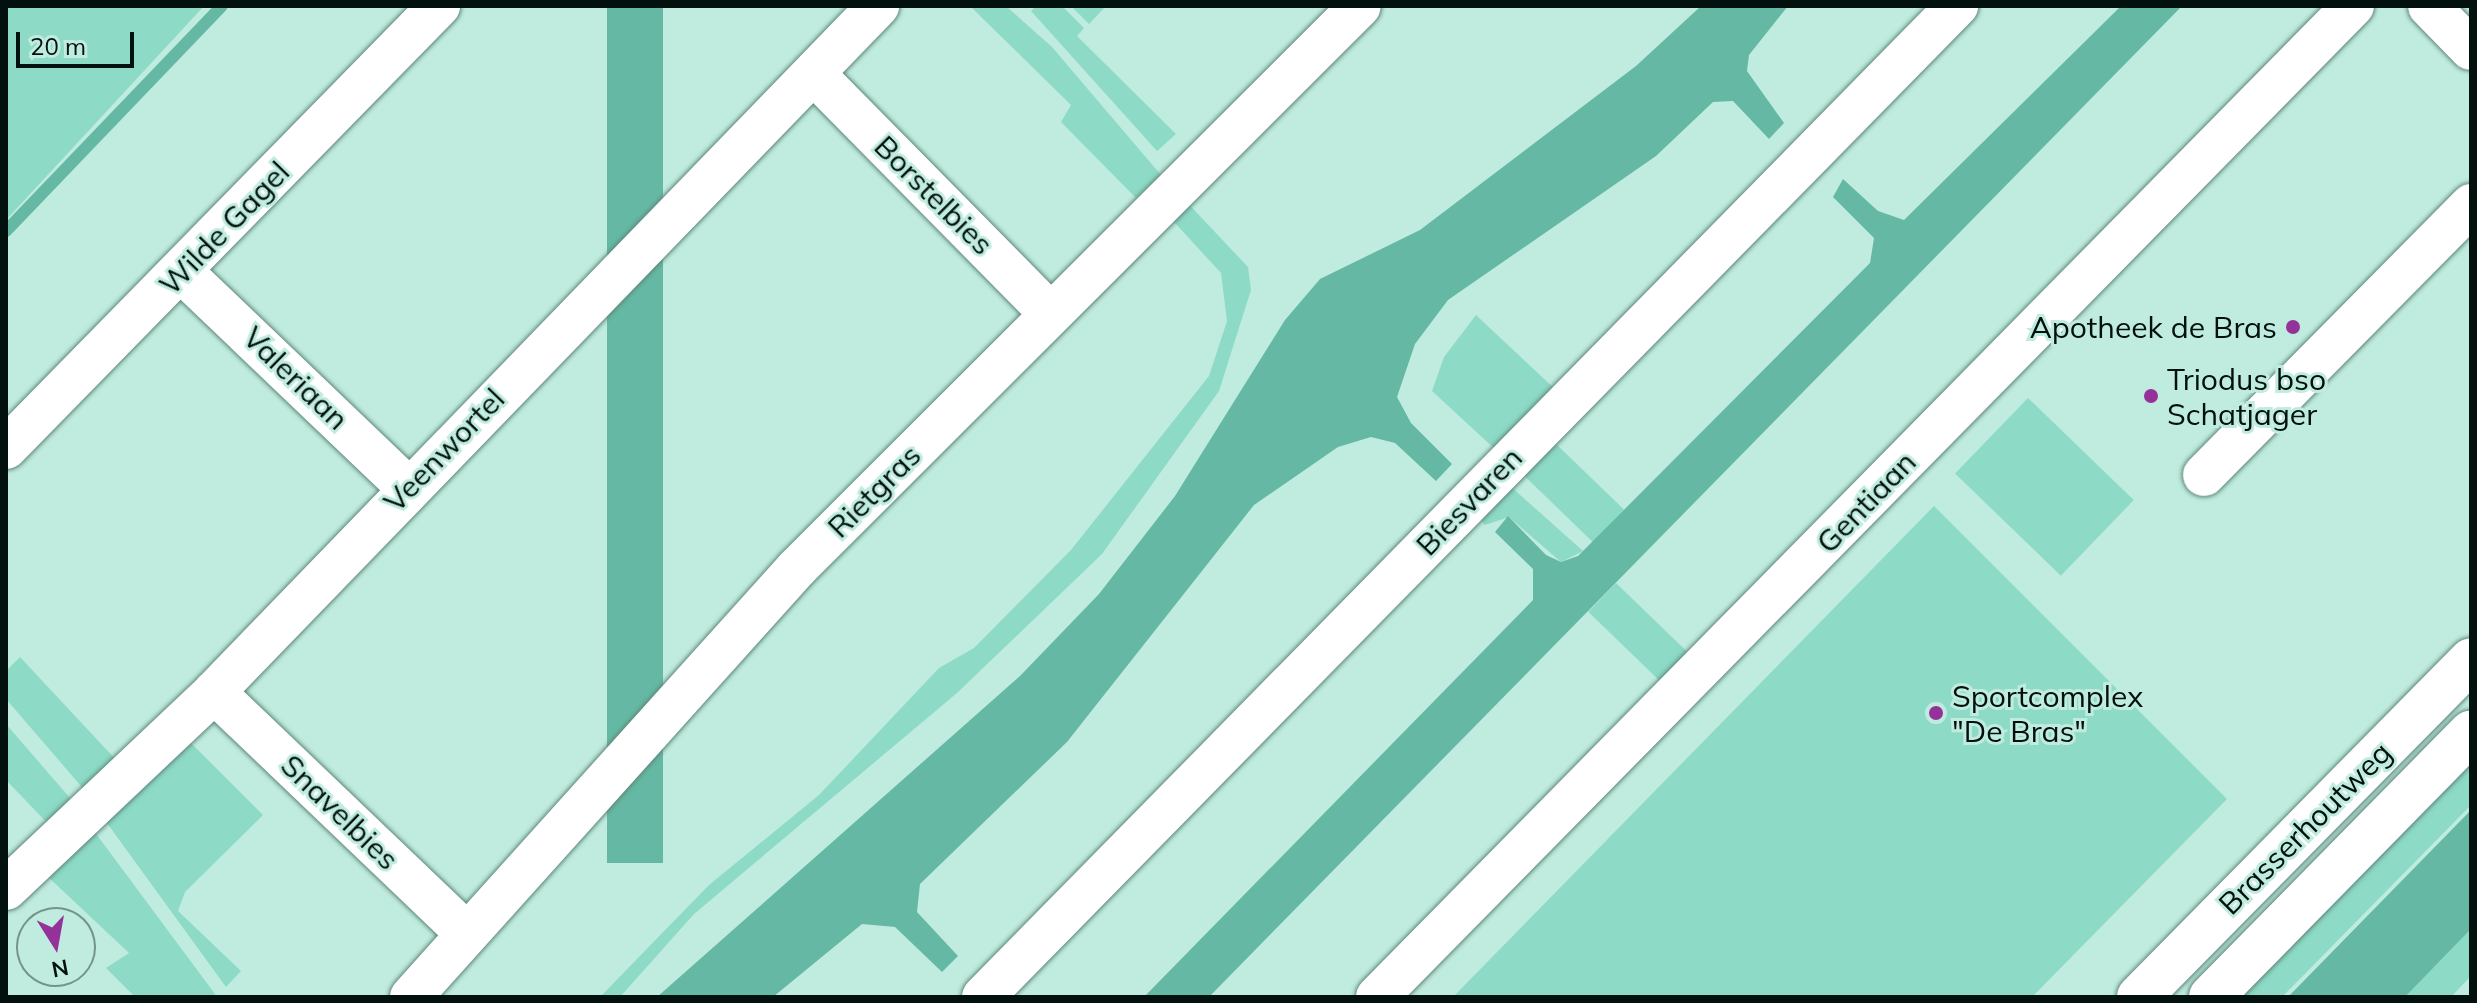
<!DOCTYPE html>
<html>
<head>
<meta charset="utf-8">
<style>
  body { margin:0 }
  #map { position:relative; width:2477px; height:1003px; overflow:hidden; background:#c0ecdf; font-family:Mulish,sans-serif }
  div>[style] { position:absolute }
  .green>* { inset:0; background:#8ddac6; transform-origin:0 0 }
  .forest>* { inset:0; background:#65b9a4; transform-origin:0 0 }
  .stream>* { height:12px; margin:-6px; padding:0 6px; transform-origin:6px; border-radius:6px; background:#65b9a4 }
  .roads { filter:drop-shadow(0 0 2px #5e867b) drop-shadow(0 0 2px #5e867b) }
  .minor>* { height:42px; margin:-21px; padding:0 21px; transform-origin:21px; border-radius:21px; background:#fff }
  .major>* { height:44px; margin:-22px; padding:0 22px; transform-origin:22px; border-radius:22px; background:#fff }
  .dots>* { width:22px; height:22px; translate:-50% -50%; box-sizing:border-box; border:4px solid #c0ecdf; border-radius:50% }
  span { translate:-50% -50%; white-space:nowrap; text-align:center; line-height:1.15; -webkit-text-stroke:6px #c0ecdf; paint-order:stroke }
  .street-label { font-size:30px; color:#03110e }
  .poi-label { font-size:30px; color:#03110e }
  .right { translate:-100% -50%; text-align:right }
  .left { translate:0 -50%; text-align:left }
  .frame { position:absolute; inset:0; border:8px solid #03110e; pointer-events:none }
  .north { position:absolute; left:16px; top:907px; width:80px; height:80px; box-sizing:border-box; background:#c0ecdf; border:2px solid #74948b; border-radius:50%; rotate:169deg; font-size:22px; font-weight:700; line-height:32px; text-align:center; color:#03110e }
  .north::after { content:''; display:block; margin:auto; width:28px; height:36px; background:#94329a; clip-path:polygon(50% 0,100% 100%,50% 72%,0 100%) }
  .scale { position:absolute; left:16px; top:32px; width:118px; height:36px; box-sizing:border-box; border:4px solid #03110e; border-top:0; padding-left:10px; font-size:24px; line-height:28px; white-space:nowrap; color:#03110e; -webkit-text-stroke:6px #c0ecdf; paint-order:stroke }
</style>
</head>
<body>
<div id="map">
  <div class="green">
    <i style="clip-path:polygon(6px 6px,204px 6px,6px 220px)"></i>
    <i style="clip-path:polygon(970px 6px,1006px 6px,1052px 47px,1161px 175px,1136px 198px,1061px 122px,1071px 105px)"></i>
    <i style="clip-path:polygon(1036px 6px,1062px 6px,1084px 28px,1077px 36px,1176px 134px,1157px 151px,1031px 11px)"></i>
    <i style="clip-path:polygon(1071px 6px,1106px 6px,1089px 24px)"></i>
    <i style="clip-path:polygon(1181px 196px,1248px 267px,1251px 290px,1219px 391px,1102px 554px,957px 693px,694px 914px,620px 997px,600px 997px,709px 885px,819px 795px,939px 668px,974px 648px,1071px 550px,1209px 376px,1227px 321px,1221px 273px,1164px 211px)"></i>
    <i style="clip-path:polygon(1476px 315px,1557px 391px,1497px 451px,1432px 391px,1444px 357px)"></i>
    <i style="left:2028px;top:398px;width:147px;height:105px;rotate:44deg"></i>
    <i style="left:1553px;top:441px;width:99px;height:45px;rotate:44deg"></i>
    <i style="clip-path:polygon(1509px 485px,1583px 551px,1561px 562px,1509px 517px,1485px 525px,1476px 515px)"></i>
    <i style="clip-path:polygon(1934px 506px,2227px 799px,2032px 997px,1453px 997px)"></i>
    <i style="left:1616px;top:583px;width:105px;height:40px;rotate:44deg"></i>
    <i style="clip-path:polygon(20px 657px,118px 762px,87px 793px,6px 699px,6px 671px)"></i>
    <i style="clip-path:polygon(6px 724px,76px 805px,53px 829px,6px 780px)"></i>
    <i style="clip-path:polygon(184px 736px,263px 815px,185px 892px,178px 911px,241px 971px,226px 987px,104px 819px)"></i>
    <i style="clip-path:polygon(2471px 750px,2471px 805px,2282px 997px,2228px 997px)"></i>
    <i style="clip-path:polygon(94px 831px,215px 994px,212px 997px,135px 997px,106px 968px,129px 953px,46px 875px)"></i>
    <i style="clip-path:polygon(2471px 929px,2471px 976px,2451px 997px,2405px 997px)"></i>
  </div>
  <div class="forest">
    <i style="left:607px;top:6px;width:56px;height:857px"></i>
    <i style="clip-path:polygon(1701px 6px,1788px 6px,1749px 55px,1747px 71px,1784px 123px,1769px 139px,1733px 101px,1713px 102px,1656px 156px,1448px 300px,1415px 344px,1397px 397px,1411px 423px,1452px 464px,1436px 481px,1395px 443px,1371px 437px,1338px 447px,1254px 505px,1067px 742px,920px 884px,917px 912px,958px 956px,942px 972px,895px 927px,862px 924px,773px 997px,657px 997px,1020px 676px,1099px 594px,1175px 496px,1285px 320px,1320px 279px,1420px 230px,1636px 66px)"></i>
    <i style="clip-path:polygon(2121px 6px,2182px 6px,1209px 997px,1144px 997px,1533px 600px,1533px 569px,1495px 532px,1508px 516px,1546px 555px,1561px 562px,1578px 556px,1870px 263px,1874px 238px,1833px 197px,1843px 179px,1878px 211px,1904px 220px)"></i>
    <i style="clip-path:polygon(2471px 810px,2471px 929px,2405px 997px,2288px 997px)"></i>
  </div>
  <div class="stream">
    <i style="left:6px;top:231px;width:312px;rotate:-46.2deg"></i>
  </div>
  <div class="roads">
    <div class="minor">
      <i style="left:2429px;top:6px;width:60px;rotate:45.7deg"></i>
      <i style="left:816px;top:76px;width:334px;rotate:45.4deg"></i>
      <i style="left:182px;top:272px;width:311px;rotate:43.7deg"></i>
      <i style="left:6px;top:448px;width:619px;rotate:-45.59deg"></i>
      <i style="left:2204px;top:475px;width:380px;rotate:-45.3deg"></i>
      <i style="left:214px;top:692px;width:347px;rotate:43.7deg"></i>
      <i style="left:6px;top:889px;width:286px;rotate:-43.4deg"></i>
      <i style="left:214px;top:692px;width:955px;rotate:-45.93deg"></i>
      <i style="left:411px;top:997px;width:577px;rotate:-48.02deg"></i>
      <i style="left:797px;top:568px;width:795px;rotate:-44.95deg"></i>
      <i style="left:983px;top:997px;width:1390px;rotate:-45.5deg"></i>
      <i style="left:1377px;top:997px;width:1391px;rotate:-45.44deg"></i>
    </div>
    <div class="major">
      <i style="left:2139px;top:997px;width:473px;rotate:-45.4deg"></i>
      <i style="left:2211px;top:997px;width:371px;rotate:-45.5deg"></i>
    </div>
  </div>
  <div class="dots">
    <i style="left:2293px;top:327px;background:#94329a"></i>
    <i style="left:2151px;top:396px;background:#94329a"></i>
    <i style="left:1936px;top:713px;background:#94329a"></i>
  </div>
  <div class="street-label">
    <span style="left:934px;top:195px;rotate:45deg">Borstelbies</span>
    <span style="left:224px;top:228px;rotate:-46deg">Wilde Gagel</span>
    <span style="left:296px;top:378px;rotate:44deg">Valeriaan</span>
    <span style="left:444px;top:450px;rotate:-46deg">Veenwortel</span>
    <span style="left:874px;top:491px;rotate:-45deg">Rietgras</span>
    <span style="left:1469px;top:501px;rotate:-46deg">Biesvaren</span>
    <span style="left:1866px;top:502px;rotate:-46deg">Gentiaan</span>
    <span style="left:340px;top:812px;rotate:44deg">Snavelbies</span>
    <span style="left:2305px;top:828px;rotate:-45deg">Brasserhoutweg</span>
  </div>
  <div class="poi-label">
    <span class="right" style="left:2277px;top:327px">Apotheek de Bras</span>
    <span class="left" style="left:2167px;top:396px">Triodus bso<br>Schatjager</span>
    <span class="left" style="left:1952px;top:713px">Sportcomplex<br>"De Bras"</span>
  </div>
  <div class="frame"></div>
  <div class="north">N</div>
  <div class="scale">20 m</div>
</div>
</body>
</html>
